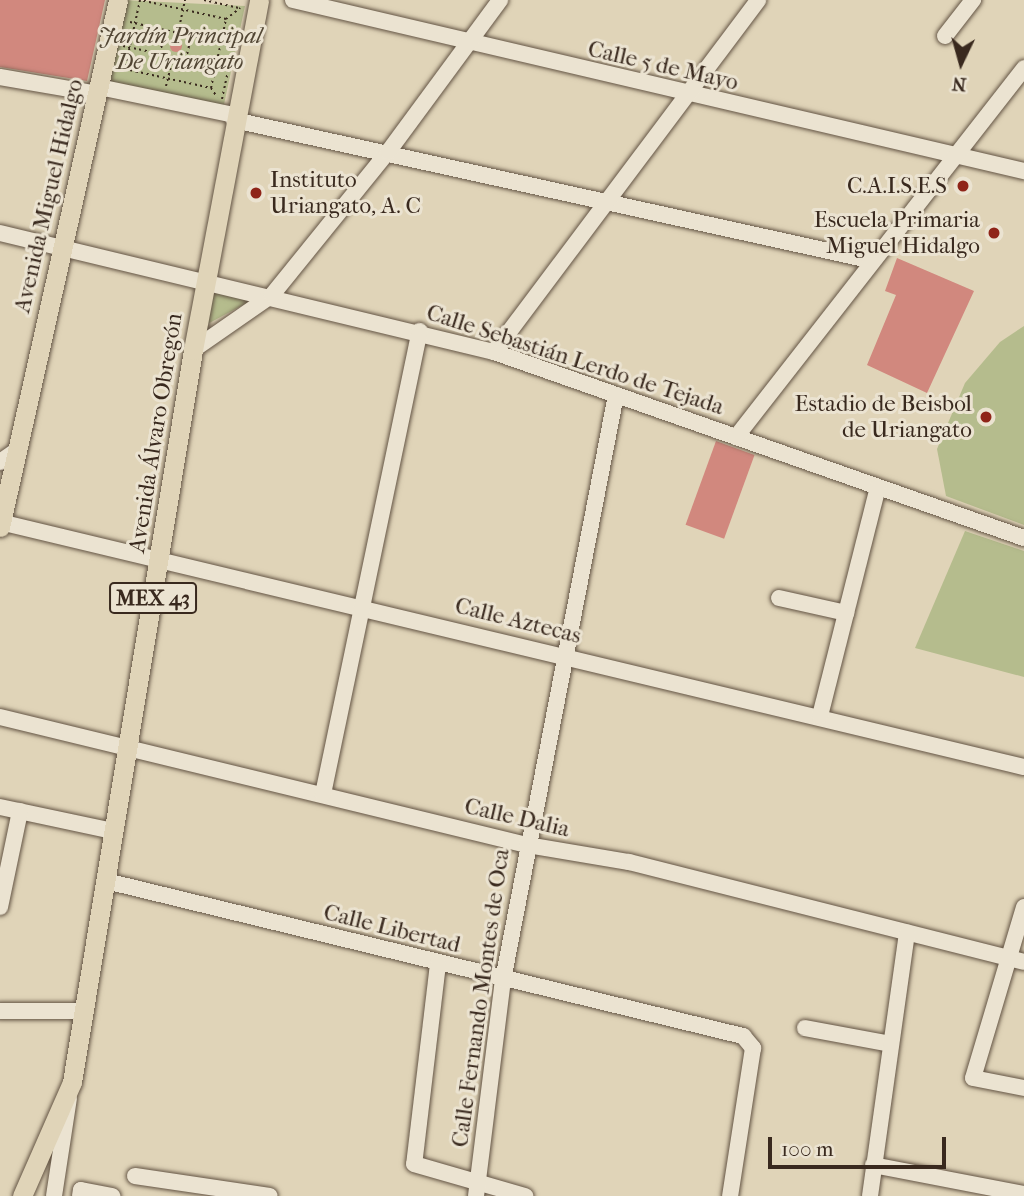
<!DOCTYPE html>
<html>
<head>
<meta charset="utf-8">
<style>
  body { margin:0 }
  #map { position:relative; width:1024px; height:1196px; overflow:hidden; background:#e0d4b8; font-family:"IM FELL French Canon",serif }
  div>[style] { position:absolute }
  .green>* { inset:0; background:#b5bc8d }
  .building>* { inset:0; background:#d1887e; transform-origin:0 0 }
  .round { border-radius:50% }
  .path>* { height:2px; margin-top:-1px; transform-origin:0; background:repeating-linear-gradient(90deg,#39291e 0 2px,transparent 0 5.5px) }
  .roads { filter:drop-shadow(0 0 2px #635444) drop-shadow(0 0 2px #635444) }
  .minor>* { height:16px; margin:-8px; padding:0 8px; transform-origin:8px; border-radius:8px; background:#ebe3d1 }
  .major>* { height:19px; margin:-9.5px; padding:0 9.5px; transform-origin:9.5px; border-radius:9.5px; background:#e0d4b8 }
  .dots>* { width:19px; height:19px; translate:-50% -50%; box-sizing:border-box; border:4px solid #ebe3d1; border-radius:50% }
  span { translate:-50% -50%; white-space:nowrap; text-align:center; line-height:1.15; -webkit-text-stroke:6px #ebe3d1; paint-order:stroke }
  .shield-label span { padding:2px 5px; background:#ebe3d1; border:2px solid; border-radius:5px; -webkit-text-stroke-width:0 }
  .shield-label { font-size:21px; color:#39291e; font-weight:700 }
  .park-label { font-size:23px; color:#524634; font-style:italic }
  .street-label { font-size:23px; color:#39291e }
  .poi-label { font-size:23px; color:#39291e }
  .left { translate:0 -50%; text-align:left }
  .right { translate:-100% -50%; text-align:right }
  .north { position:absolute; left:926px; top:28px; width:70px; height:70px; -webkit-text-stroke:5px #ebe3d1; paint-order:stroke; rotate:185deg; font-size:19px; font-weight:700; line-height:28px; text-align:center; color:#39291e }
  .north::after { content:''; display:block; margin:auto; width:24px; height:32px; background:#39291e; clip-path:polygon(50% 0,100% 100%,50% 72%,0 100%) }
  .scale { position:absolute; left:768px; top:1137px; width:178px; height:32px; box-sizing:border-box; border:4px solid #39291e; border-top:0; padding-left:9px; font-size:21px; line-height:24px; white-space:nowrap; color:#39291e; -webkit-text-stroke:5px #ebe3d1; paint-order:stroke }
</style>
</head>
<body>
<div id="map">
  <div class="green">
    <i style="clip-path:polygon(122px 0,245px 6px,223px 109px,104px 84px)"></i>
    <i style="clip-path:polygon(210px 286px,256px 298px,200px 328px)"></i>
    <i style="clip-path:polygon(1024px 326px,1024px 525px,946px 496px,937px 449px,965px 383px,1000px 342px)"></i>
    <i style="clip-path:polygon(965px 531px,1024px 551px,1024px 677px,915px 648px)"></i>
  </div>
  <div class="building">
    <i style="clip-path:polygon(0 0,105px 0,87px 81px,0 67px)"></i>
    <i class="round" style="left:170px;top:40px;width:12px;height:12px"></i>
    <i style="clip-path:polygon(897px 258px,974px 291px,927px 393px,867px 365px,896px 295px,885px 291px)"></i>
    <i style="left:716px;top:441px;width:41px;height:89px;rotate:20deg"></i>
  </div>
  <div class="path">
    <i style="left:204px;top:0;width:37px;rotate:13deg"></i>
    <i style="left:226px;top:19px;width:88px;rotate:-167.5deg"></i>
    <i style="left:140px;top:0;width:71px;rotate:102.3deg"></i>
    <i style="left:125px;top:69px;width:88px;rotate:12.5deg"></i>
    <i style="left:211px;top:88px;width:71px;rotate:-77.7deg"></i>
    <i style="left:226px;top:19px;width:18px;rotate:-38deg"></i>
    <i style="left:130px;top:22px;width:49px;rotate:12.9deg"></i>
    <i style="left:178px;top:33px;width:34px;rotate:-78deg"></i>
    <i style="left:179px;top:33px;width:53px;rotate:13deg"></i>
    <i style="left:123px;top:46px;width:106px;rotate:11.9deg"></i>
    <i style="left:160px;top:53px;width:23px;rotate:-77deg"></i>
    <i style="left:186px;top:59px;width:23px;rotate:-77deg"></i>
    <i style="left:166px;top:86px;width:29px;rotate:-76deg"></i>
    <i style="left:211px;top:88px;width:11px;rotate:56deg"></i>
    <i style="left:222px;top:99px;width:67px;rotate:-78deg"></i>
  </div>
  <div class="roads">
    <div class="minor">
      <i style="left:293px;top:0;width:751px;rotate:13.17deg"></i>
      <i style="left:945px;top:36px;width:46px;rotate:-52.1deg"></i>
      <i style="left:0;top:77px;width:99px;rotate:9.8deg"></i>
      <i style="left:99px;top:87px;width:138px;rotate:11.7deg"></i>
      <i style="left:234px;top:120px;width:650px;rotate:12.43deg"></i>
      <i style="left:0;top:233px;width:508px;rotate:13.54deg"></i>
      <i style="left:494px;top:352px;width:562px;rotate:19.34deg"></i>
      <i style="left:193px;top:350px;width:96px;rotate:-34.8deg"></i>
      <i style="left:272px;top:295px;width:184px;rotate:-51deg"></i>
      <i style="left:388px;top:152px;width:189px;rotate:-53.6deg"></i>
      <i style="left:494px;top:352px;width:440px;rotate:-53.1deg"></i>
      <i style="left:736px;top:437px;width:468px;rotate:-52deg"></i>
      <i style="left:0;top:462px;width:19px;rotate:-35deg"></i>
      <i style="left:0;top:522px;width:1053px;rotate:13.46deg"></i>
      <i style="left:779px;top:598px;width:69px;rotate:12.6deg"></i>
      <i style="left:820px;top:716px;width:236px;rotate:-75.8deg"></i>
      <i style="left:0;top:717px;width:542px;rotate:13.65deg"></i>
      <i style="left:527px;top:845px;width:103px;rotate:9.5deg"></i>
      <i style="left:629px;top:862px;width:407px;rotate:14.2deg"></i>
      <i style="left:323px;top:794px;width:473px;rotate:-78.2deg"></i>
      <i style="left:0;top:807px;width:116px;rotate:12deg"></i>
      <i style="left:106px;top:881px;width:656px;rotate:13.68deg"></i>
      <i style="left:743px;top:1036px;width:16px;rotate:50deg"></i>
      <i style="left:753px;top:1048px;width:150px;rotate:98.8deg"></i>
      <i style="left:0;top:907px;width:98px;rotate:-78.2deg"></i>
      <i style="left:1024px;top:907px;width:178px;rotate:106.6deg"></i>
      <i style="left:973px;top:1078px;width:52px;rotate:11.1deg"></i>
      <i style="left:438px;top:964px;width:201px;rotate:96.8deg"></i>
      <i style="left:414px;top:1164px;width:116px;rotate:16.1deg"></i>
      <i style="left:0;top:1011px;width:83px"></i>
      <i style="left:805px;top:1028px;width:87px;rotate:10.5deg"></i>
      <i style="left:873px;top:1165px;width:154px;rotate:10.9deg"></i>
      <i style="left:135px;top:1176px;width:136px;rotate:8.4deg"></i>
      <i style="left:54px;top:1196px;width:99px;rotate:-81.3deg"></i>
      <i style="left:80px;top:1196px;width:6px;rotate:-81deg"></i>
      <i style="left:81px;top:1190px;width:32px;rotate:11deg"></i>
      <i style="left:476px;top:1196px;width:218px;rotate:-82.9deg"></i>
      <i style="left:503px;top:980px;width:596px;rotate:-79.07deg"></i>
      <i style="left:870px;top:1196px;width:266px;rotate:-82deg"></i>
    </div>
    <div class="major">
      <i style="left:0;top:527px;width:540px;rotate:-77.38deg"></i>
      <i style="left:22px;top:1196px;width:124px;rotate:-66.3deg"></i>
      <i style="left:72px;top:1082px;width:742px;rotate:-80.61deg"></i>
      <i style="left:193px;top:350px;width:356px;rotate:-79.3deg"></i>
    </div>
  </div>
  <div class="dots">
    <i style="left:963px;top:186px;background:#8f2418"></i>
    <i style="left:256px;top:193px;background:#8f2418"></i>
    <i style="left:994px;top:233px;background:#8f2418"></i>
    <i style="left:986px;top:417px;background:#8f2418"></i>
  </div>
  <div class="shield-label">
    <span style="left:153px;top:598px">MEX 43</span>
  </div>
  <div class="park-label">
    <span style="left:180px;top:49px">Jardín Principal<br>De Uriangato</span>
  </div>
  <div class="street-label">
    <span style="left:663px;top:66px;rotate:13deg">Calle 5 de Mayo</span>
    <span style="left:49px;top:196px;rotate:-77deg">Avenida Miguel Hidalgo</span>
    <span style="left:575px;top:360px;rotate:18deg">Calle Sebastián Lerdo de Tejada</span>
    <span style="left:156px;top:433px;rotate:-81deg">Avenida Álvaro Obregón</span>
    <span style="left:518px;top:621px;rotate:14deg">Calle Aztecas</span>
    <span style="left:517px;top:818px;rotate:13deg">Calle Dalia</span>
    <span style="left:392px;top:929px;rotate:14deg">Calle Libertad</span>
    <span style="left:481px;top:998px;rotate:-82deg">Calle Fernando Montes de Oca</span>
  </div>
  <div class="poi-label">
    <span class="left" style="left:270px;top:193px">Instituto<br>Uriangato, A. C</span>
    <span class="right" style="left:947px;top:186px">C.A.I.S.E.S</span>
    <span class="right" style="left:980px;top:233px">Escuela Primaria<br>Miguel Hidalgo</span>
    <span class="right" style="left:972px;top:417px">Estadio de Beisbol<br>de Uriangato</span>
  </div>
  <div class="north">N</div>
  <div class="scale">100 m</div>
</div>
</body>
</html>
